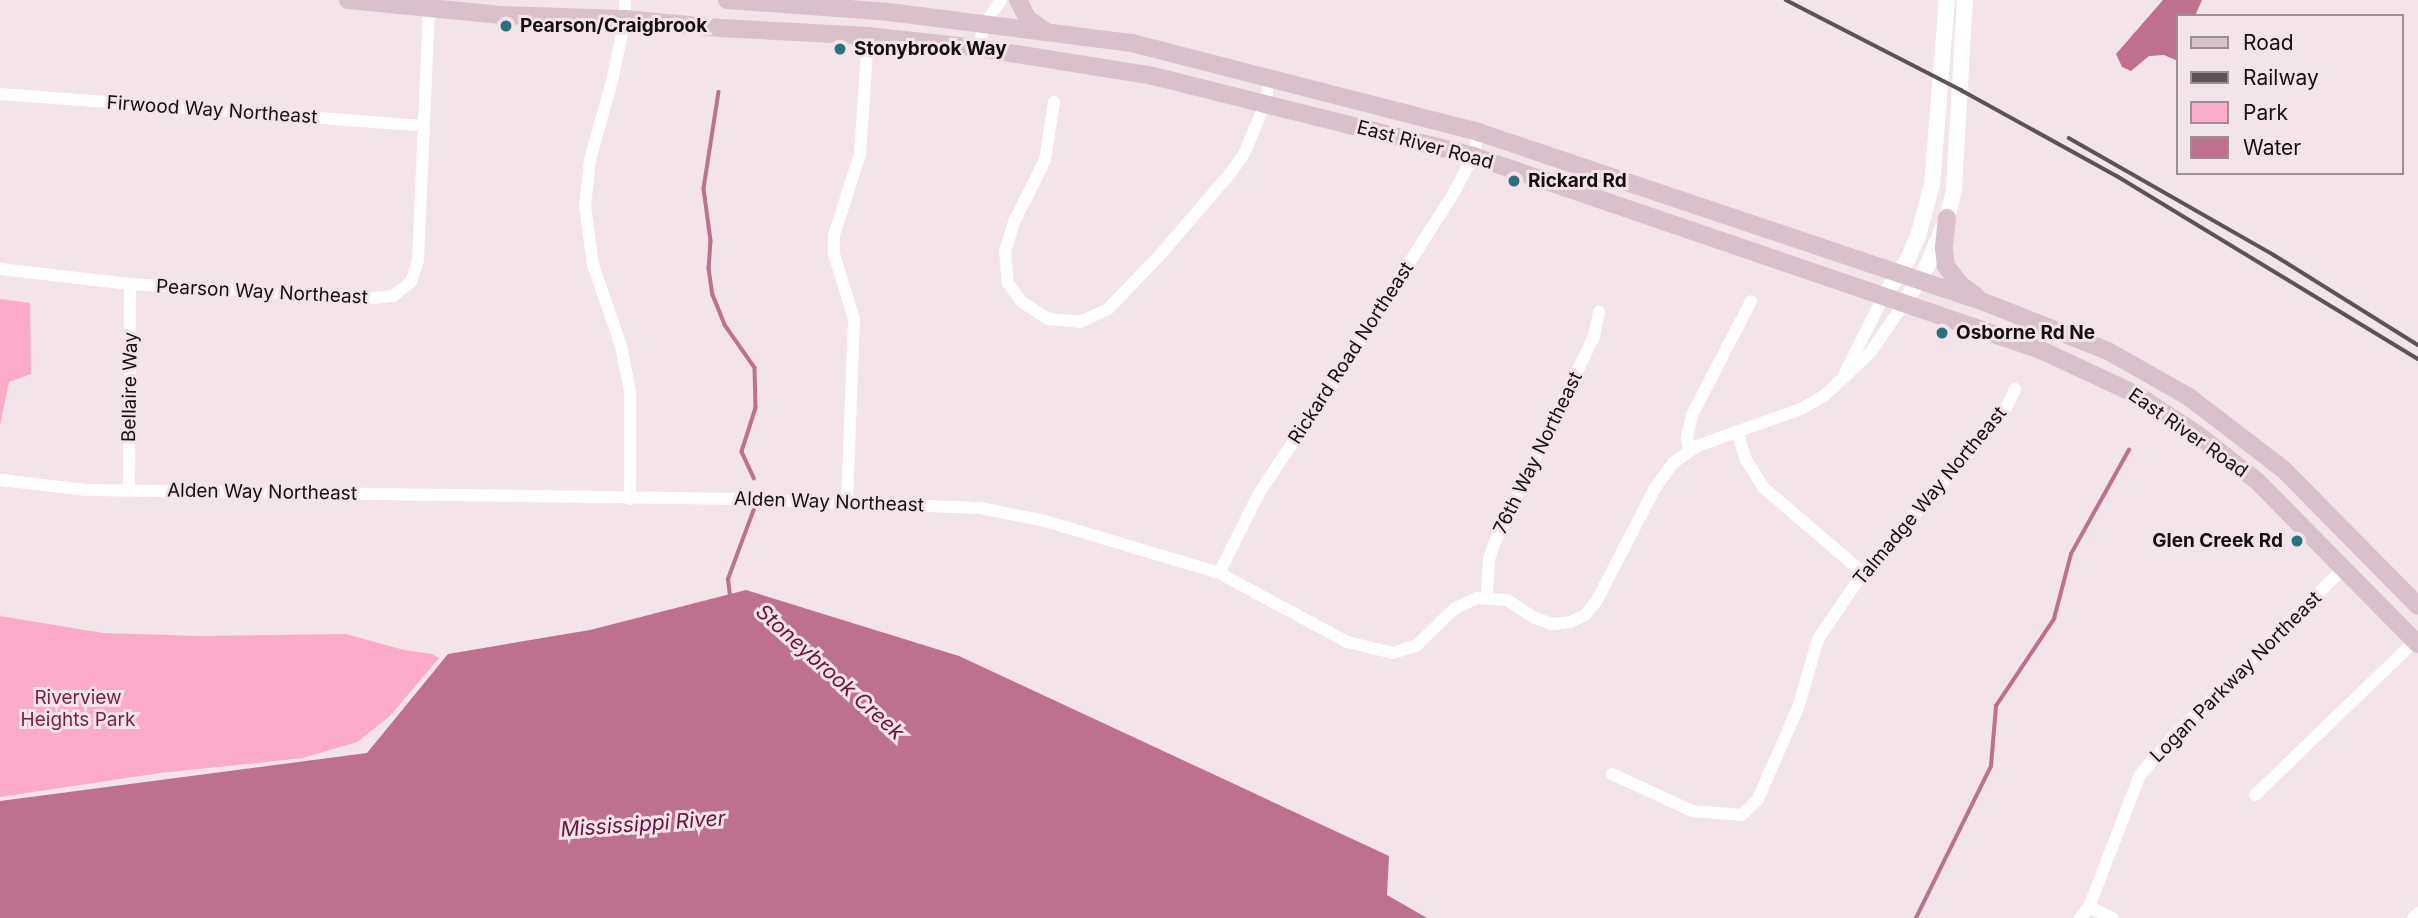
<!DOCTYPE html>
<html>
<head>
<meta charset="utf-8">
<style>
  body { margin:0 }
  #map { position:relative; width:2418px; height:918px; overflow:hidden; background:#f3e4e9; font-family:Inter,sans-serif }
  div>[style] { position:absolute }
  .green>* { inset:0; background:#fdabca }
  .water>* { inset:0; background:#be708f }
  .stream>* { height:3.5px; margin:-1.75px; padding:0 1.75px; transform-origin:1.75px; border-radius:1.75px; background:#be708f }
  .minor>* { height:12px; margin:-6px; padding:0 6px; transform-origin:6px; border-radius:6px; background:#fff }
  .tertiary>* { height:16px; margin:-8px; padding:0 8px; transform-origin:8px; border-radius:8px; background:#fff }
  .secondary>* { height:18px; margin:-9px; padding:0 9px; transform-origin:9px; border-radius:9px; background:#d8c1ca }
  .rail>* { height:3.5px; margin:-1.75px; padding:0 1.75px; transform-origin:1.75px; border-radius:1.75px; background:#5b5355 }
  .dots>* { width:19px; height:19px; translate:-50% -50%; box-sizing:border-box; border:4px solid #f3e4e9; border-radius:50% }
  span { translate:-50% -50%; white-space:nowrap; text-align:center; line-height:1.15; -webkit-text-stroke:6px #f3e4e9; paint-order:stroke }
  .poi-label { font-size:19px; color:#140f10; font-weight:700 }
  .left { translate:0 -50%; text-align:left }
  .right { translate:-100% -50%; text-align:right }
  .street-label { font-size:19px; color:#140f10 }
  .park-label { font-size:19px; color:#7a1c4a }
  .water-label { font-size:21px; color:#6e0e40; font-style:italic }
  .legend { position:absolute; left:2176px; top:14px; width:228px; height:161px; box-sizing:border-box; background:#f3e4e9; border:2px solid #9a8f92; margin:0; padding:9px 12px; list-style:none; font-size:21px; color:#140f10 }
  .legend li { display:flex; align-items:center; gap:14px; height:35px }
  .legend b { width:35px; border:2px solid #9a8f92 }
</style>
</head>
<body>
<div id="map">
  <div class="green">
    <i style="clip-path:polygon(0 299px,30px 303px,31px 374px,9px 382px,0 425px)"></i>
    <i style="clip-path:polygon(0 616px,103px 633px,200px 636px,346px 634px,404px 650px,432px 654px,439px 658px,390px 716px,357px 742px,303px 758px,160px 773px,0 797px)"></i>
  </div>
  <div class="water">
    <i style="clip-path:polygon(2163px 0,2202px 0,2195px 16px,2178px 16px,2178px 61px,2164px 55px,2149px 56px,2131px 71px,2122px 67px,2116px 54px)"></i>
    <i style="clip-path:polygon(746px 590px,959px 656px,1389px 856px,1387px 895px,1427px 918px,0 918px,0 801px,367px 753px,448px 654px,590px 630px)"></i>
  </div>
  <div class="stream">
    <i style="left:719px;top:92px;width:98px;rotate:98.8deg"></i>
    <i style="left:704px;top:189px;width:52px;rotate:82.3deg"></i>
    <i style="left:711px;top:241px;width:27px;rotate:94deg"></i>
    <i style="left:709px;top:268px;width:27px;rotate:82deg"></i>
    <i style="left:713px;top:295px;width:32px;rotate:68deg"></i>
    <i style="left:725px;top:325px;width:52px;rotate:55.1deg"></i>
    <i style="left:755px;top:368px;width:40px;rotate:88.6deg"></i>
    <i style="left:756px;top:408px;width:46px;rotate:107.7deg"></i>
    <i style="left:742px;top:452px;width:29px;rotate:65deg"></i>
    <i style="left:730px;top:596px;width:17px;rotate:-97deg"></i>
    <i style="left:728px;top:579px;width:75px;rotate:-69.6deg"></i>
    <i style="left:1916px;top:918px;width:169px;rotate:-63.7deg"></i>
    <i style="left:1991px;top:766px;width:60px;rotate:-85.2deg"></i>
    <i style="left:1996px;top:706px;width:105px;rotate:-56.3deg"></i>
    <i style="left:2054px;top:619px;width:67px;rotate:-75.3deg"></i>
    <i style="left:2071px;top:554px;width:119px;rotate:-60.9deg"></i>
  </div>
  <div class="minor">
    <i style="left:625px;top:0;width:19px;rotate:90deg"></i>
    <i style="left:625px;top:19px;width:59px;rotate:101.7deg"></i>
    <i style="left:613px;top:77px;width:86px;rotate:105.5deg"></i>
    <i style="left:590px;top:160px;width:46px;rotate:96.2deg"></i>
    <i style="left:585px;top:206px;width:60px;rotate:82.3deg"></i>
    <i style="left:593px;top:265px;width:86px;rotate:70.9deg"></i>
    <i style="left:621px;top:346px;width:46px;rotate:78.7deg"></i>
    <i style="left:630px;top:391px;width:108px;rotate:90deg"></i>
    <i style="left:979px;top:48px;width:24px;rotate:-78deg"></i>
    <i style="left:984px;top:25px;width:30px;rotate:-56deg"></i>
    <i style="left:0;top:94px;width:425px;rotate:4.3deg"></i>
    <i style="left:1054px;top:102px;width:59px;rotate:98.8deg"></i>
    <i style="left:1045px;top:160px;width:69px;rotate:116.6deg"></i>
    <i style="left:1014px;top:222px;width:30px;rotate:107deg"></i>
    <i style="left:1005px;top:251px;width:32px;rotate:85deg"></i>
    <i style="left:1008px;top:283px;width:24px;rotate:54deg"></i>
    <i style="left:1022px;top:302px;width:31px;rotate:33deg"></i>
    <i style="left:1048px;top:319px;width:32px;rotate:5deg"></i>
    <i style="left:1080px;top:322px;width:31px;rotate:-25deg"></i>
    <i style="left:1108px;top:309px;width:74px;rotate:-46.1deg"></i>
    <i style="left:1159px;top:256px;width:107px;rotate:-49.2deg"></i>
    <i style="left:1229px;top:175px;width:26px;rotate:-54deg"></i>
    <i style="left:1244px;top:154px;width:54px;rotate:-67.2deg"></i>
    <i style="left:1265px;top:104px;width:25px;rotate:-79deg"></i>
    <i style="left:0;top:269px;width:131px;rotate:6.6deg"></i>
    <i style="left:130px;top:284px;width:243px;rotate:3.3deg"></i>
    <i style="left:373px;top:298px;width:20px;rotate:-6deg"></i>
    <i style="left:393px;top:296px;width:23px;rotate:-38deg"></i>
    <i style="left:411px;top:282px;width:23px;rotate:-72deg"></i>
    <i style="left:418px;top:260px;width:254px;rotate:-87.5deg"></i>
    <i style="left:1843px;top:377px;width:91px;rotate:-63.2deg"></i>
    <i style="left:1737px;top:431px;width:28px;rotate:73deg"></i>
    <i style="left:1745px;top:458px;width:36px;rotate:58deg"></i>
    <i style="left:1764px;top:488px;width:130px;rotate:40.6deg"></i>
    <i style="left:1689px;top:450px;width:13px;rotate:-99deg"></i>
    <i style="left:1687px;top:437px;width:23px;rotate:-77deg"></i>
    <i style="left:1692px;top:415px;width:128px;rotate:-62.6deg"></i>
    <i style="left:0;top:480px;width:87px;rotate:6.6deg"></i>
    <i style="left:86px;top:490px;width:659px;rotate:0.78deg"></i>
    <i style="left:745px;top:499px;width:235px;rotate:2.2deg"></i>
    <i style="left:980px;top:508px;width:66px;rotate:11.3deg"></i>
    <i style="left:1045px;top:521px;width:182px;rotate:16.6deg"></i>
    <i style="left:1219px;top:573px;width:145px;rotate:28.3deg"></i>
    <i style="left:1347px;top:642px;width:47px;rotate:13.4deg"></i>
    <i style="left:1393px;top:653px;width:25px;rotate:-18deg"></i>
    <i style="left:1417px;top:645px;width:52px;rotate:-44.2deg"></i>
    <i style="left:1454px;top:609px;width:25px;rotate:-26deg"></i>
    <i style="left:1477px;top:598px;width:30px;rotate:4deg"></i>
    <i style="left:1507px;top:600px;width:33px;rotate:33deg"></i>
    <i style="left:1535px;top:618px;width:18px;rotate:19deg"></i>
    <i style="left:1552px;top:624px;width:18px;rotate:-6deg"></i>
    <i style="left:1570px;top:622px;width:17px;rotate:-25deg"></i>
    <i style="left:1585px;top:615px;width:17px;rotate:-50deg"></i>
    <i style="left:1596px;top:602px;width:128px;rotate:-62.6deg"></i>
    <i style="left:1655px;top:488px;width:31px;rotate:-54deg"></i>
    <i style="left:1673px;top:463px;width:29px;rotate:-35deg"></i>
    <i style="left:1697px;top:446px;width:110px;rotate:-19.6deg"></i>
    <i style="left:1801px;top:409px;width:28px;rotate:-30deg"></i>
    <i style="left:1825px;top:395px;width:62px;rotate:-43deg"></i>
    <i style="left:1870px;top:353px;width:62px;rotate:-55.5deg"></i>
    <i style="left:129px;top:490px;width:206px;rotate:-89.7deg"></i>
    <i style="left:847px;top:502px;width:183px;rotate:-87.8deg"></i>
    <i style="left:854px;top:319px;width:68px;rotate:-107.1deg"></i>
    <i style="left:834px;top:254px;width:19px;rotate:-90deg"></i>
    <i style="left:834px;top:235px;width:85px;rotate:-72.2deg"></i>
    <i style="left:860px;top:154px;width:118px;rotate:-86.1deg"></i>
    <i style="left:1219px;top:573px;width:89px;rotate:-63.4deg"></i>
    <i style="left:1259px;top:493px;width:136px;rotate:-56.1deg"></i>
    <i style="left:1335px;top:380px;width:224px;rotate:-57.6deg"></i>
    <i style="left:1455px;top:191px;width:39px;rotate:-63deg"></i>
    <i style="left:1473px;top:156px;width:25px;rotate:-78deg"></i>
    <i style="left:1487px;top:596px;width:37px;rotate:-87deg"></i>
    <i style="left:1489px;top:559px;width:18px;rotate:-71deg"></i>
    <i style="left:1495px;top:542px;width:229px;rotate:-64.3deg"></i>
    <i style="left:1594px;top:336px;width:25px;rotate:-78deg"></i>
    <i style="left:1612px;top:774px;width:88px;rotate:24.8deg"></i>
    <i style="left:1692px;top:811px;width:50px;rotate:4.6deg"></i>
    <i style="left:1742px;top:815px;width:23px;rotate:-45deg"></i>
    <i style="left:1758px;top:799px;width:103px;rotate:-66.4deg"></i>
    <i style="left:1799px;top:705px;width:69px;rotate:-73.9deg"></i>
    <i style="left:1818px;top:639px;width:80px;rotate:-55.7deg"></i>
    <i style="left:1863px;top:573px;width:212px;rotate:-48.6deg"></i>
    <i style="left:2003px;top:414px;width:28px;rotate:-64deg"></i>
    <i style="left:2255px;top:795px;width:222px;rotate:-43.9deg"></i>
    <i style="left:2089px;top:907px;width:26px;rotate:25deg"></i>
    <i style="left:2080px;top:918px;width:14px;rotate:-51deg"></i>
    <i style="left:2089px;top:907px;width:142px;rotate:-68.9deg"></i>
    <i style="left:2140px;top:775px;width:48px;rotate:-49.3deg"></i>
    <i style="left:2171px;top:739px;width:243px;rotate:-44.7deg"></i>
    <i style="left:2413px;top:918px;width:7px;rotate:-45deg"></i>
  </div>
  <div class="tertiary">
    <i style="left:1884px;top:296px;width:44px;rotate:-57deg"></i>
    <i style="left:1908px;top:259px;width:25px;rotate:-67deg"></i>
    <i style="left:1918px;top:236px;width:53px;rotate:-74.6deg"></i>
    <i style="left:1932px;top:185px;width:186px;rotate:-85.4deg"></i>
    <i style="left:1905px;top:302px;width:42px;rotate:-58.6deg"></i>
    <i style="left:1927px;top:266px;width:52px;rotate:-67.4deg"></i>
    <i style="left:1947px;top:218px;width:30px;rotate:-76deg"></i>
    <i style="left:1954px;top:189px;width:189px;rotate:-86.7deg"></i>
  </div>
  <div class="secondary">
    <i style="left:348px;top:0;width:154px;rotate:5.6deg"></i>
    <i style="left:501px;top:15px;width:124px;rotate:1.8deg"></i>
    <i style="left:625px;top:19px;width:96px;rotate:5.4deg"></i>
    <i style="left:721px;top:28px;width:147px;rotate:3.1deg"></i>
    <i style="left:868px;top:36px;width:112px;rotate:6.2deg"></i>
    <i style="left:979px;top:48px;width:176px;rotate:9.1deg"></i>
    <i style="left:1153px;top:76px;width:330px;rotate:14deg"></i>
    <i style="left:1473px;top:156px;width:600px;rotate:18.86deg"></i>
    <i style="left:2041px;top:350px;width:106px;rotate:25.1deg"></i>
    <i style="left:2137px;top:395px;width:72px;rotate:33deg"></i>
    <i style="left:2197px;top:434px;width:76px;rotate:38.1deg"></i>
    <i style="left:2257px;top:481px;width:229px;rotate:45.4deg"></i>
    <i style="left:727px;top:0;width:162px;rotate:4.2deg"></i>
    <i style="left:889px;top:12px;width:245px;rotate:7.3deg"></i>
    <i style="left:1132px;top:43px;width:357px;rotate:14.4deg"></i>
    <i style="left:1478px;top:132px;width:534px;rotate:18.57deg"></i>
    <i style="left:1984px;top:302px;width:133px;rotate:21.6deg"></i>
    <i style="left:2108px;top:351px;width:93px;rotate:29.6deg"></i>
    <i style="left:2189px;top:397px;width:118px;rotate:37.5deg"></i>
    <i style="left:2283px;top:469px;width:192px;rotate:45.4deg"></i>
    <i style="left:1018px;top:0;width:20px;rotate:63deg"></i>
    <i style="left:1027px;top:18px;width:24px;rotate:36deg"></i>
    <i style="left:1947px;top:218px;width:30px;rotate:96deg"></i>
    <i style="left:1944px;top:248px;width:18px;rotate:84deg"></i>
    <i style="left:1946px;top:266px;width:24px;rotate:52deg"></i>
    <i style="left:1961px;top:285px;width:19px;rotate:36deg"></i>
  </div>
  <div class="rail">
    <i style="left:1786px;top:0;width:197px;rotate:27.2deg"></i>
    <i style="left:1961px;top:90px;width:178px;rotate:28.9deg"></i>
    <i style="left:2117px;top:176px;width:352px;rotate:31.3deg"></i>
    <i style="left:2069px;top:138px;width:236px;rotate:29.7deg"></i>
    <i style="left:2274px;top:255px;width:170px;rotate:32deg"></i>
  </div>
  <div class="dots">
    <i style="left:506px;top:26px;background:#2a737b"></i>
    <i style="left:840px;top:49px;background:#2a737b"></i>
    <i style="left:1514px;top:181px;background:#2a737b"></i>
    <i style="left:1942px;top:333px;background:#2a737b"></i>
    <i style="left:2297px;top:541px;background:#2a737b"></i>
  </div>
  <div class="poi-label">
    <span class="left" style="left:520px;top:26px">Pearson/Craigbrook</span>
    <span class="left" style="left:854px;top:49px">Stonybrook Way</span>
    <span class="left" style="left:1528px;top:181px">Rickard Rd</span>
    <span class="left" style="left:1956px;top:333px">Osborne Rd Ne</span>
    <span class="right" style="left:2283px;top:541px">Glen Creek Rd</span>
  </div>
  <div class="street-label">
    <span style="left:212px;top:110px;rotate:4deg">Firwood Way Northeast</span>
    <span style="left:1425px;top:145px;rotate:15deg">East River Road</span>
    <span style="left:262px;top:292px;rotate:3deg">Pearson Way Northeast</span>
    <span style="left:1351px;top:353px;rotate:-57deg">Rickard Road Northeast</span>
    <span style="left:130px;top:387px;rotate:-89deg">Bellaire Way</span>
    <span style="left:2188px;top:433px;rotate:35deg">East River Road</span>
    <span style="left:1538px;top:453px;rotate:-64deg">76th Way Northeast</span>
    <span style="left:262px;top:492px;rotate:1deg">Alden Way Northeast</span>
    <span style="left:1930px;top:496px;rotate:-50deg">Talmadge Way Northeast</span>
    <span style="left:829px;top:502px;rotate:2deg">Alden Way Northeast</span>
    <span style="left:2236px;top:677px;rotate:-45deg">Logan Parkway Northeast</span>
  </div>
  <div class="park-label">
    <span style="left:78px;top:709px">Riverview<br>Heights Park</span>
  </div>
  <div class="water-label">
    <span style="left:830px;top:672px;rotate:42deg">Stoneybrook Creek</span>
    <span style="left:643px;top:824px;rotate:-4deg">Mississippi River</span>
  </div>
  <ul class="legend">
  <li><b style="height:9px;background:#d8c1ca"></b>Road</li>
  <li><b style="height:9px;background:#5b5355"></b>Railway</li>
  <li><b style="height:19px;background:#fdabca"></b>Park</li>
  <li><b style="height:19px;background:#be708f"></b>Water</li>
  </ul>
</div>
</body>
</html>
